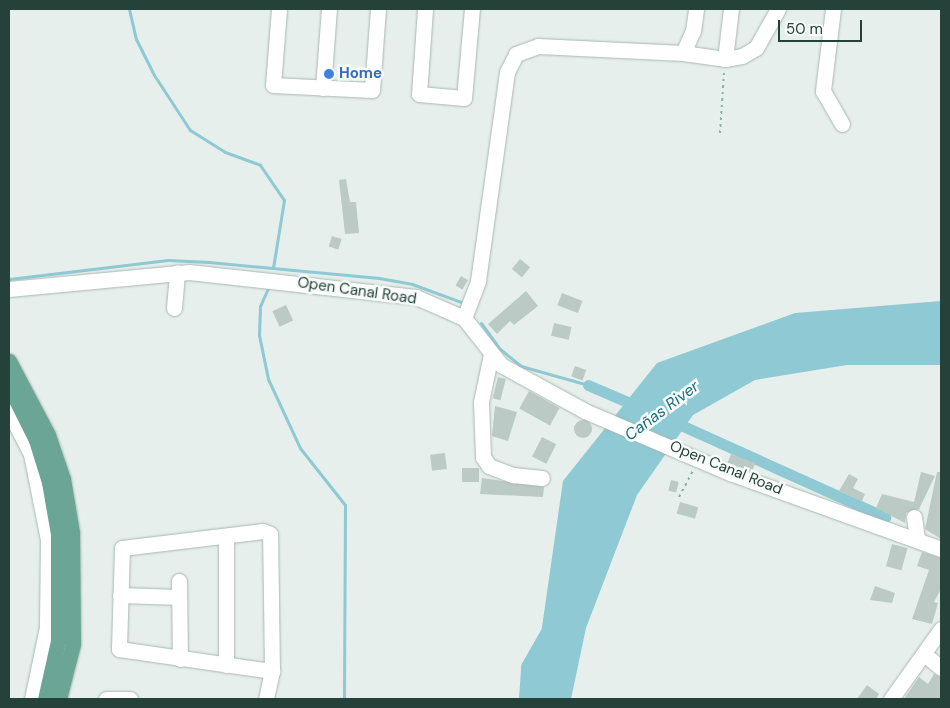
<!DOCTYPE html>
<html>
<head>
<meta charset="utf-8">
<style>
  body { margin:0 }
  #map { position:relative; width:950px; height:708px; overflow:hidden; background:#e6efeb; font-family:"DM Sans",sans-serif }
  div>[style] { position:absolute }
  .water>* { inset:0; background:#8ec9d4 }
  .stream>* { height:3px; margin:-1.5px; padding:0 1.5px; transform-origin:1.5px; border-radius:1.5px; background:#8ec9d4 }
  .canal>* { height:11px; margin:-5.5px; padding:0 5.5px; transform-origin:5.5px; border-radius:5.5px; background:#8ec9d4 }
  .river>* { height:20px; margin:-10px; padding:0 10px; transform-origin:10px; border-radius:10px; background:#8ec9d4 }
  .building>* { inset:0; background:#bbcac4; transform-origin:0 0 }
  .round { border-radius:50% }
  .path>* { height:2px; margin-top:-1px; transform-origin:0; background:repeating-linear-gradient(90deg,#86b3a5 0 2.5px,transparent 0 6.5px) }
  .roads { filter:drop-shadow(0 0 1px #a8b8b2) drop-shadow(0 0 1px #a8b8b2) }
  .minor>* { height:15px; margin:-7.5px; padding:0 7.5px; transform-origin:7.5px; border-radius:7.5px; background:#fff }
  .major>* { height:15px; margin:-7.5px; padding:0 7.5px; transform-origin:7.5px; border-radius:7.5px; background:#6aa596 }
  .dots>* { width:14px; height:14px; translate:-50% -50%; box-sizing:border-box; border:2px solid #f7fbf9; border-radius:50% }
  span { translate:-50% -50%; white-space:nowrap; text-align:center; line-height:1.15; -webkit-text-stroke:5px #f7fbf9; paint-order:stroke }
  .shop-label { font-size:15px; color:#366cbe; font-weight:700 }
  .left { translate:0 -50%; text-align:left }
  .street-label { font-size:15px; color:#24423a }
  .water-label { font-size:16px; color:#1c6f80; font-style:italic }
  .frame { position:absolute; inset:0; border:10px solid #24423a; pointer-events:none }
  .scale { position:absolute; left:778px; top:20px; width:84px; height:22px; box-sizing:border-box; border:2px solid #24423a; border-top:0; padding-left:6px; font-size:15px; line-height:18px; white-space:nowrap; color:#24423a; -webkit-text-stroke:4px #f7fbf9; paint-order:stroke }
</style>
</head>
<body>
<div id="map">
  <div class="water">
    <i style="clip-path:polygon(941px 301px,941px 365px,847px 365px,755px 380px,693px 415px,637px 495px,586px 628px,571px 699px,526px 699px,538px 655px,563px 481px,657px 363px,795px 313px)"></i>
  </div>
  <div class="stream">
    <i style="left:129px;top:9px;width:31px;rotate:77deg"></i>
    <i style="left:136px;top:39px;width:40px;rotate:63.4deg"></i>
    <i style="left:154px;top:75px;width:66px;rotate:56.8deg"></i>
    <i style="left:190px;top:130px;width:41px;rotate:32.2deg"></i>
    <i style="left:225px;top:152px;width:37px;rotate:20deg"></i>
    <i style="left:260px;top:165px;width:42px;rotate:55.6deg"></i>
    <i style="left:284px;top:200px;width:69px;rotate:99.2deg"></i>
    <i style="left:9px;top:279px;width:160px;rotate:-6.8deg"></i>
    <i style="left:168px;top:260px;width:41px;rotate:2.8deg"></i>
    <i style="left:209px;top:262px;width:171px;rotate:5.4deg"></i>
    <i style="left:379px;top:278px;width:34px;rotate:10deg"></i>
    <i style="left:412px;top:284px;width:52px;rotate:20.2deg"></i>
    <i style="left:269px;top:286px;width:22px;rotate:114deg"></i>
    <i style="left:260px;top:306px;width:29px;rotate:92deg"></i>
    <i style="left:259px;top:335px;width:45px;rotate:78.4deg"></i>
    <i style="left:268px;top:379px;width:76px;rotate:65.1deg"></i>
    <i style="left:300px;top:448px;width:73px;rotate:51.7deg"></i>
    <i style="left:345px;top:505px;width:194px;rotate:90.3deg"></i>
    <i style="left:481px;top:323px;width:32px;rotate:54deg"></i>
    <i style="left:500px;top:349px;width:27px;rotate:39deg"></i>
    <i style="left:521px;top:366px;width:70px;rotate:15.8deg"></i>
  </div>
  <div class="canal">
    <i style="left:588px;top:385px;width:56px;rotate:23.3deg"></i>
    <i style="left:672px;top:421px;width:234px;rotate:24.3deg"></i>
  </div>
  <div class="river">
    <i style="left:529px;top:699px;width:31px;rotate:-86deg"></i>
    <i style="left:531px;top:668px;width:48px;rotate:-60.3deg"></i>
  </div>
  <div class="building">
    <i style="clip-path:polygon(346px 179px,350px 202px,356px 202px,359px 233px,345px 234px,339px 180px)"></i>
    <i style="left:332px;top:236px;width:10px;height:11px;rotate:17deg"></i>
    <i style="left:520px;top:259px;width:13px;height:13px;rotate:39deg"></i>
    <i style="left:461px;top:276px;width:8px;height:11px;rotate:30deg"></i>
    <i style="clip-path:polygon(526px 291px,538px 306px,514px 325px,510px 321px,497px 334px,488px 324px)"></i>
    <i style="left:562px;top:293px;width:22px;height:13px;rotate:21deg"></i>
    <i style="left:286px;top:305px;width:17px;height:15px;rotate:65deg"></i>
    <i style="left:554px;top:323px;width:18px;height:13px;rotate:13deg"></i>
    <i style="left:575px;top:366px;width:12px;height:11px;rotate:20deg"></i>
    <i style="left:498px;top:377px;width:8px;height:22px;rotate:14deg"></i>
    <i style="left:529px;top:391px;width:35px;height:20px;rotate:29deg"></i>
    <i style="clip-path:polygon(495px 406px,517px 412px,508px 441px,492px 436px)"></i>
    <i class="round" style="left:574px;top:420px;width:18px;height:18px"></i>
    <i style="left:542px;top:437px;width:16px;height:22px;rotate:27deg"></i>
    <i style="left:445px;top:453px;width:16px;height:15px;rotate:83deg"></i>
    <i style="left:731px;top:454px;width:26px;height:9px;rotate:21deg"></i>
    <i style="left:462px;top:468px;width:17px;height:14px"></i>
    <i style="clip-path:polygon(921px 472px,935px 476px,919px 509px,906px 513px,905px 523px,876px 508px,882px 494px,914px 502px)"></i>
    <i style="clip-path:polygon(937px 472px,941px 472px,941px 539px,925px 529px)"></i>
    <i style="clip-path:polygon(849px 474px,858px 479px,853px 488px,865px 494px,862px 501px,839px 491px)"></i>
    <i style="clip-path:polygon(482px 478px,544px 487px,543px 497px,480px 494px)"></i>
    <i style="left:671px;top:480px;width:8px;height:11px;rotate:14deg"></i>
    <i style="left:680px;top:502px;width:19px;height:12px;rotate:16deg"></i>
    <i style="left:892px;top:544px;width:16px;height:23px;rotate:15deg"></i>
    <i style="clip-path:polygon(922px 552px,941px 558px,941px 589px,934px 602px,938px 603px,932px 624px,912px 619px,929px 570px,917px 566px)"></i>
    <i style="clip-path:polygon(875px 586px,895px 593px,892px 603px,870px 600px)"></i>
    <i style="clip-path:polygon(934px 674px,941px 677px,941px 699px,904px 699px,919px 677px,928px 684px)"></i>
    <i style="clip-path:polygon(867px 685px,879px 694px,876px 699px,857px 699px)"></i>
  </div>
  <div class="path">
    <i style="left:720px;top:133px;width:60px;rotate:-86.2deg"></i>
    <i style="left:679px;top:497px;width:30px;rotate:-62deg"></i>
  </div>
  <div class="roads">
    <div class="minor">
      <i style="left:279px;top:9px;width:76px;rotate:94.5deg"></i>
      <i style="left:273px;top:85px;width:99px;rotate:2.9deg"></i>
      <i style="left:372px;top:90px;width:81px;rotate:-85.8deg"></i>
      <i style="left:425px;top:9px;width:85px;rotate:94deg"></i>
      <i style="left:419px;top:94px;width:45px;rotate:5.1deg"></i>
      <i style="left:464px;top:98px;width:89px;rotate:-84.9deg"></i>
      <i style="left:833px;top:9px;width:83px;rotate:97deg"></i>
      <i style="left:823px;top:91px;width:38px;rotate:60deg"></i>
      <i style="left:683px;top:53px;width:42px;rotate:8.1deg"></i>
      <i style="left:725px;top:59px;width:17px;rotate:-10deg"></i>
      <i style="left:742px;top:56px;width:16px;rotate:-30deg"></i>
      <i style="left:756px;top:48px;width:45px;rotate:-60.6deg"></i>
      <i style="left:725px;top:59px;width:50px;rotate:-83.2deg"></i>
      <i style="left:323px;top:88px;width:79px;rotate:-85.7deg"></i>
      <i style="left:9px;top:289px;width:181px;rotate:-5.4deg"></i>
      <i style="left:189px;top:272px;width:228px;rotate:6.3deg"></i>
      <i style="left:416px;top:297px;width:52px;rotate:23.6deg"></i>
      <i style="left:464px;top:318px;width:60px;rotate:51.8deg"></i>
      <i style="left:501px;top:365px;width:96px;rotate:28.7deg"></i>
      <i style="left:585px;top:411px;width:158px;rotate:23.2deg"></i>
      <i style="left:730px;top:473px;width:224px;rotate:19.8deg"></i>
      <i style="left:174px;top:308px;width:36px;rotate:-85deg"></i>
      <i style="left:464px;top:318px;width:40px;rotate:-69deg"></i>
      <i style="left:478px;top:281px;width:211px;rotate:-82.1deg"></i>
      <i style="left:507px;top:72px;width:20px;rotate:-63deg"></i>
      <i style="left:516px;top:54px;width:23px;rotate:-20deg"></i>
      <i style="left:538px;top:46px;width:145px;rotate:2.8deg"></i>
      <i style="left:683px;top:53px;width:24px;rotate:-66deg"></i>
      <i style="left:693px;top:31px;width:22px;rotate:-82deg"></i>
      <i style="left:491px;top:354px;width:49px;rotate:101.8deg"></i>
      <i style="left:481px;top:402px;width:55px;rotate:87.9deg"></i>
      <i style="left:483px;top:457px;width:11px;rotate:56deg"></i>
      <i style="left:489px;top:466px;width:26px;rotate:21deg"></i>
      <i style="left:513px;top:475px;width:29px;rotate:6deg"></i>
      <i style="left:9px;top:411px;width:48px;rotate:62.9deg"></i>
      <i style="left:31px;top:454px;width:88px;rotate:78.8deg"></i>
      <i style="left:48px;top:540px;width:87px;rotate:90.7deg"></i>
      <i style="left:47px;top:627px;width:74px;rotate:101.8deg"></i>
      <i style="left:914px;top:517px;width:21px;rotate:82deg"></i>
      <i style="left:226px;top:536px;width:129px;rotate:90deg"></i>
      <i style="left:179px;top:581px;width:78px;rotate:89.3deg"></i>
      <i style="left:120px;top:595px;width:59px;rotate:1.9deg"></i>
      <i style="left:924px;top:654px;width:22px;rotate:39deg"></i>
      <i style="left:106px;top:699px;width:24px"></i>
      <i style="left:266px;top:699px;width:29px;rotate:-78deg"></i>
      <i style="left:272px;top:671px;width:137px;rotate:-90.8deg"></i>
      <i style="left:270px;top:534px;width:8px;rotate:-157deg"></i>
      <i style="left:263px;top:531px;width:142px;rotate:173.1deg"></i>
      <i style="left:122px;top:548px;width:101px;rotate:91.7deg"></i>
      <i style="left:119px;top:649px;width:155px;rotate:8.2deg"></i>
      <i style="left:891px;top:699px;width:86px;rotate:-54.5deg"></i>
    </div>
    <div class="major">
      <i style="left:9px;top:361px;width:84px;rotate:62.2deg"></i>
      <i style="left:48px;top:435px;width:46px;rotate:71.2deg"></i>
      <i style="left:63px;top:479px;width:55px;rotate:80.5deg"></i>
      <i style="left:72px;top:533px;width:111px;rotate:89.5deg"></i>
      <i style="left:73px;top:644px;width:57px;rotate:104.3deg"></i>
      <i style="left:9px;top:386px;width:60px;rotate:63.4deg"></i>
      <i style="left:36px;top:440px;width:44px;rotate:72.8deg"></i>
      <i style="left:49px;top:482px;width:53px;rotate:80.2deg"></i>
      <i style="left:58px;top:534px;width:107px;rotate:90deg"></i>
      <i style="left:58px;top:641px;width:59px;rotate:102.6deg"></i>
    </div>
  </div>
  <div class="dots">
    <i style="left:329px;top:74px;background:#3f7fe0"></i>
  </div>
  <div class="shop-label">
    <span class="left" style="left:339px;top:74px">Home</span>
  </div>
  <div class="street-label">
    <span style="left:357px;top:291px;rotate:8deg">Open Canal Road</span>
    <span style="left:726px;top:468px;rotate:22deg">Open Canal Road</span>
  </div>
  <div class="water-label">
    <span style="left:662px;top:411px;rotate:-37deg">Cañas River</span>
  </div>
  <div class="frame"></div>
  <div class="scale">50 m</div>
</div>
</body>
</html>
